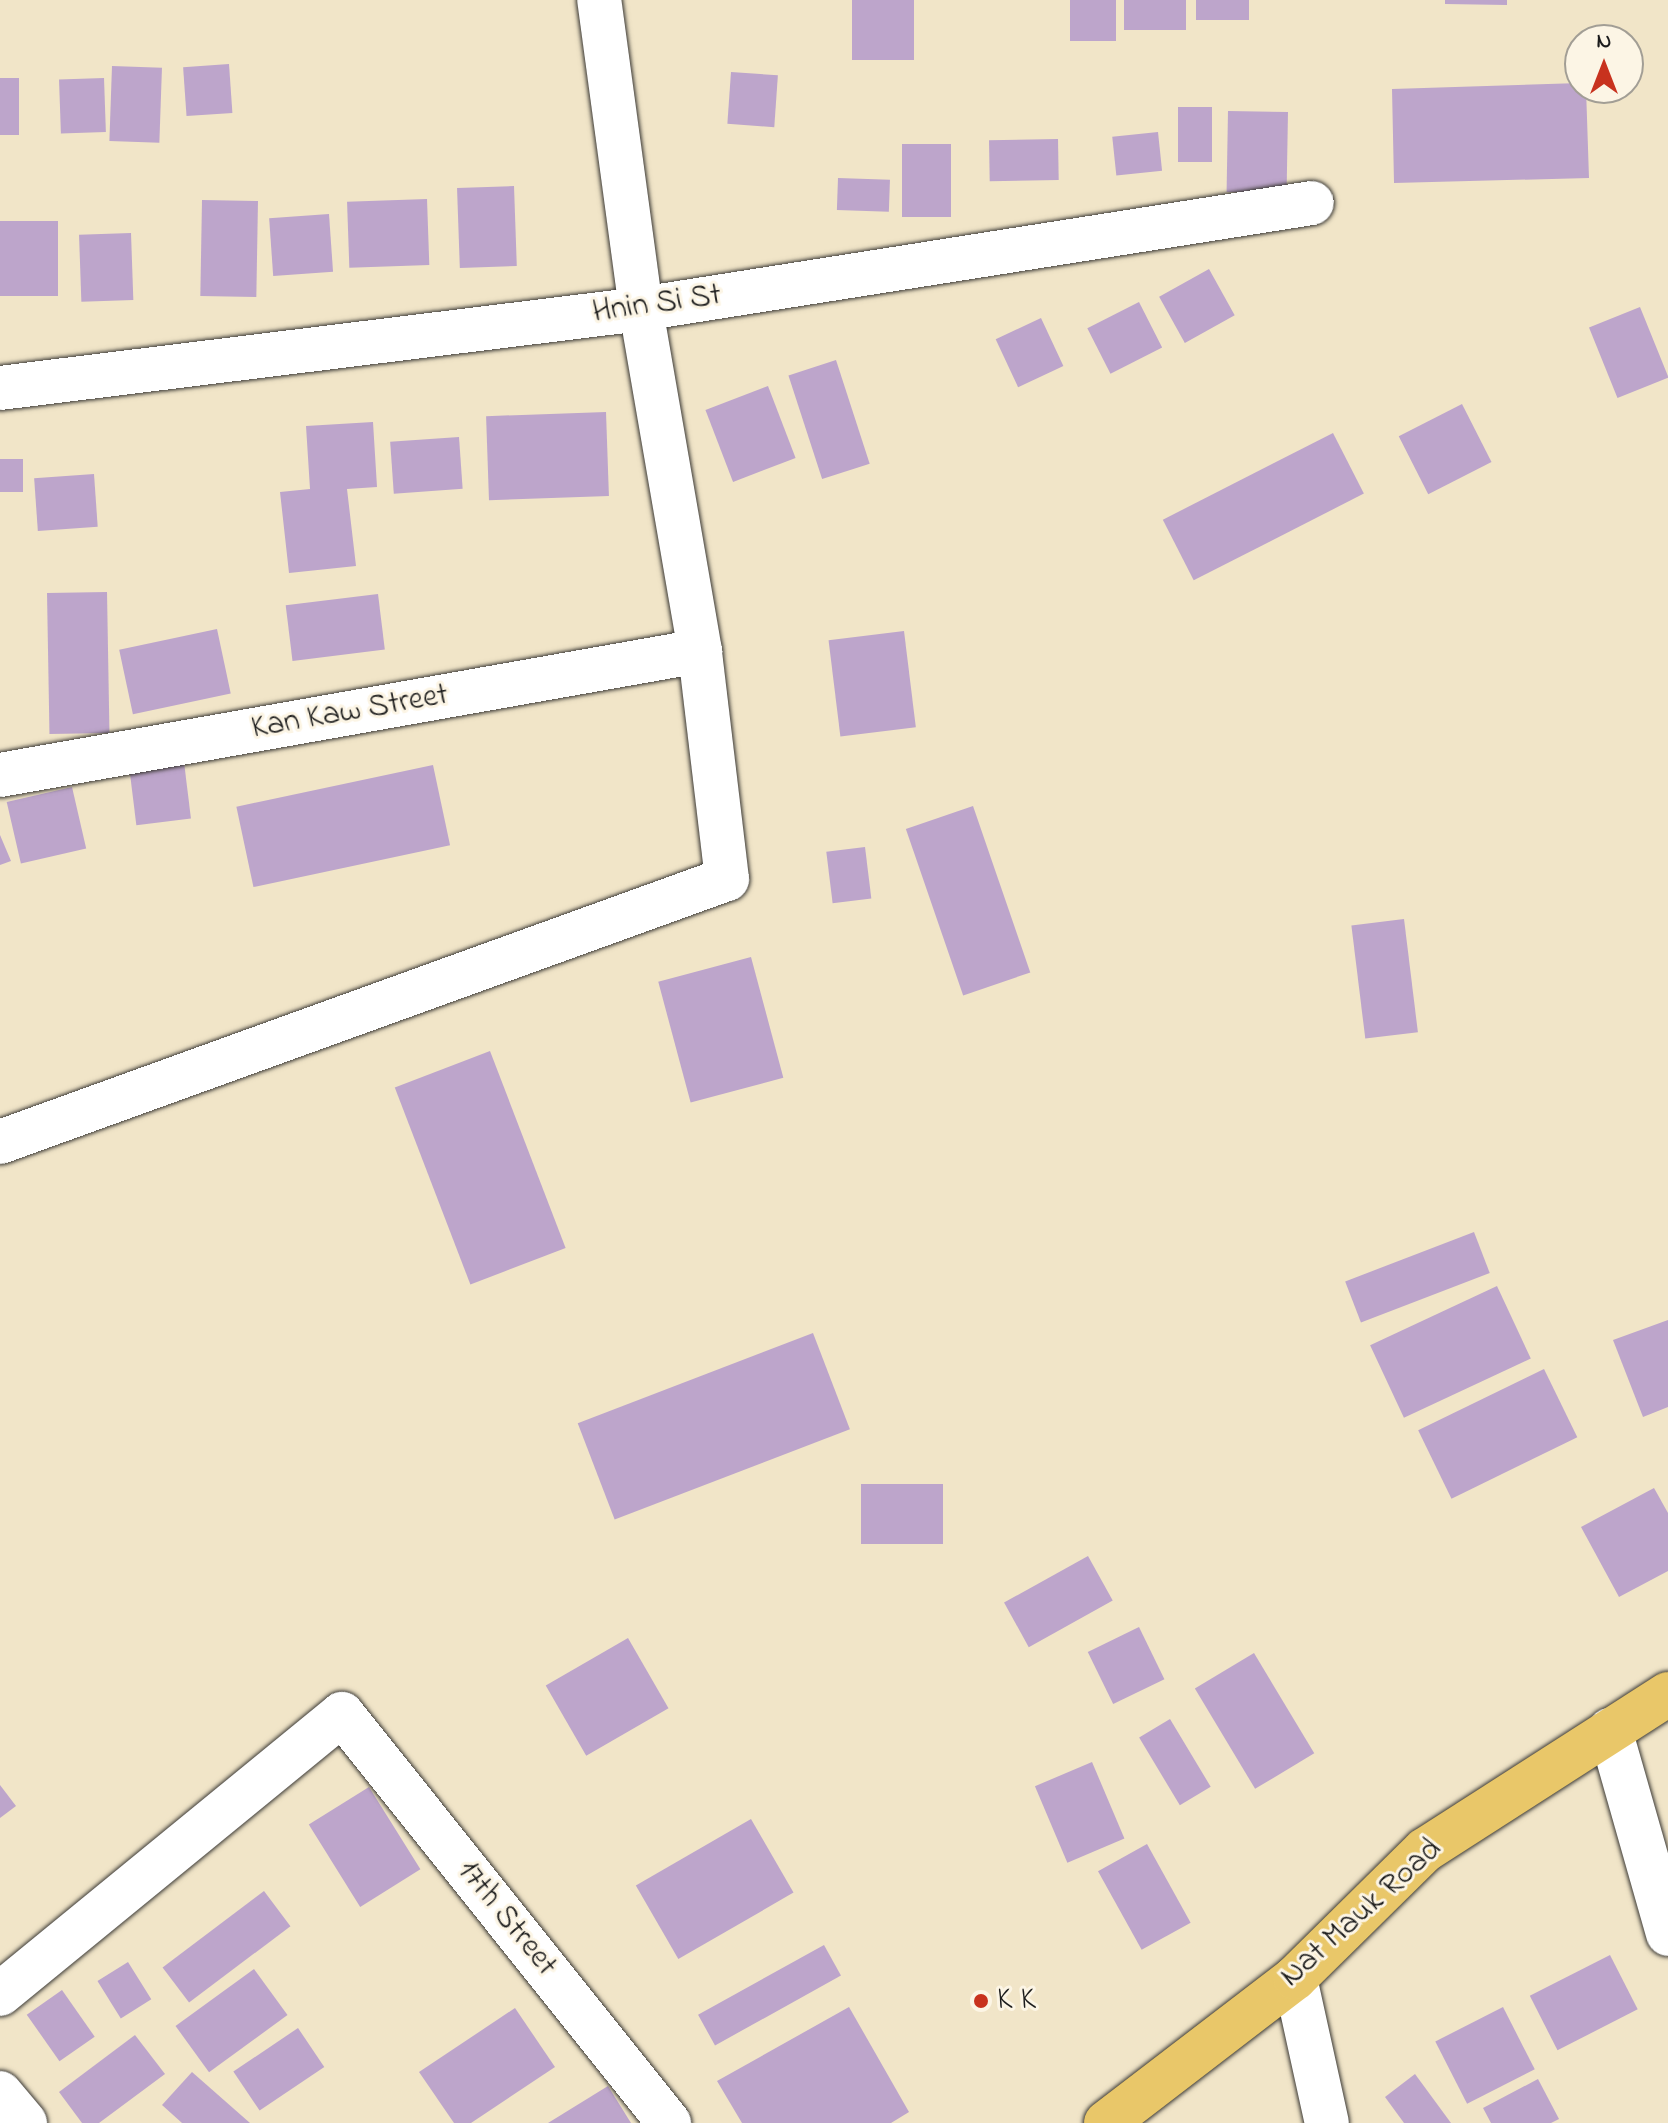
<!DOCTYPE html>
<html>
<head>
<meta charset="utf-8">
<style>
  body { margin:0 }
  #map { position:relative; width:1668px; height:2123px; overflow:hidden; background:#f1e5c8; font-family:"Indie Flower",sans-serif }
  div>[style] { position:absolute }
  .building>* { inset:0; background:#bda5cb; transform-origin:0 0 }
  .roads { filter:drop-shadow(0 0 2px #3c3a36) drop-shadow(0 0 2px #3c3a36) }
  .minor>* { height:44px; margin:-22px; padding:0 22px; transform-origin:22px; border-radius:22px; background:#fff }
  .trunk>* { height:44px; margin:-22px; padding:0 22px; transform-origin:22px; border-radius:22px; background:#e9c769 }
  .dots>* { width:22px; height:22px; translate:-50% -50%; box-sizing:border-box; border:4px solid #fcf5e5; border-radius:50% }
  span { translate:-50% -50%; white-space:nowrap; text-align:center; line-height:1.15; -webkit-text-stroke:6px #fcf5e5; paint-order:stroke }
  .street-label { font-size:32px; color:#1c1c1c }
  .poi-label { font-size:32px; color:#1c1c1c }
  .left { translate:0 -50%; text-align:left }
  .north { position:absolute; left:1564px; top:24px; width:80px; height:80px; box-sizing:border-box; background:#fcf5e5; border:2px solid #a29e95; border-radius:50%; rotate:0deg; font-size:22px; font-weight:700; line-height:32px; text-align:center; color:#1c1c1c }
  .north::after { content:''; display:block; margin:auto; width:28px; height:36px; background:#c8321e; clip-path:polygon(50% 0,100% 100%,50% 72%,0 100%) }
</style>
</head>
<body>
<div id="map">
  <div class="building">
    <i style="left:852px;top:0;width:62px;height:60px"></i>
    <i style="left:1070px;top:0;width:46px;height:41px"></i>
    <i style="left:1124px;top:0;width:62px;height:30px"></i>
    <i style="left:1196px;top:0;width:53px;height:20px"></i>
    <i style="clip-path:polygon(1445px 0,1507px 0,1507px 5px,1445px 4px)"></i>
    <i style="left:229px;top:64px;width:49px;height:46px;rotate:86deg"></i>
    <i style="left:112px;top:66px;width:50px;height:75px;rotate:2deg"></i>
    <i style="left:731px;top:72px;width:47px;height:52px;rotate:4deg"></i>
    <i style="left:0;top:78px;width:19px;height:57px"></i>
    <i style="left:104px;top:78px;width:54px;height:45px;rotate:88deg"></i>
    <i style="clip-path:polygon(1580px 83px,1580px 88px,1586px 88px,1589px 178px,1394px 183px,1392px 89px)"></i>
    <i style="left:1178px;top:107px;width:34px;height:55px"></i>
    <i style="left:1228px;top:111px;width:60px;height:81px;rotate:1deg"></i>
    <i style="left:1158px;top:132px;width:39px;height:46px;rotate:84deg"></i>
    <i style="left:1058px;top:139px;width:41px;height:69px;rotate:89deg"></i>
    <i style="left:902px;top:144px;width:49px;height:73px"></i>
    <i style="left:838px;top:178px;width:52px;height:32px;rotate:2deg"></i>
    <i style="left:514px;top:186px;width:80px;height:57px;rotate:88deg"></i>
    <i style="left:427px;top:199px;width:66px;height:80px;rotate:88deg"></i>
    <i style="left:202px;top:200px;width:56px;height:96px;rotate:1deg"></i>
    <i style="left:329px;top:214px;width:58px;height:60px;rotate:86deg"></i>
    <i style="left:0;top:221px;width:58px;height:75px"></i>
    <i style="left:131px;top:233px;width:67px;height:52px;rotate:88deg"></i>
    <i style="left:1209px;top:269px;width:53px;height:57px;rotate:61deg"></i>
    <i style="left:1139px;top:302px;width:51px;height:58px;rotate:63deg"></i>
    <i style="left:1640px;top:307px;width:76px;height:55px;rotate:68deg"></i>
    <i style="left:1041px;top:318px;width:53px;height:50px;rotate:65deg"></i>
    <i style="left:836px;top:360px;width:109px;height:50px;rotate:72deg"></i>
    <i style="left:768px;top:386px;width:77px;height:67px;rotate:69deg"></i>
    <i style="left:1462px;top:404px;width:65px;height:71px;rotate:63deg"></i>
    <i style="left:606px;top:412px;width:84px;height:120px;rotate:88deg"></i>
    <i style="clip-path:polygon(373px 422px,377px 487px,347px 489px,356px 566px,289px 573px,280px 492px,310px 489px,306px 426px)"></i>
    <i style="left:1333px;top:433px;width:68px;height:191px;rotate:63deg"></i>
    <i style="left:459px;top:437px;width:52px;height:69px;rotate:86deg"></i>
    <i style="left:0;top:459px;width:23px;height:33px"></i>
    <i style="left:94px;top:474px;width:53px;height:60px;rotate:86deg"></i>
    <i style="left:107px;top:592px;width:141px;height:60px;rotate:89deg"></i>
    <i style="left:378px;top:594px;width:56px;height:93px;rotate:83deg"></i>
    <i style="left:217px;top:629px;width:66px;height:100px;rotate:78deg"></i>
    <i style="left:904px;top:631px;width:97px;height:76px;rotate:83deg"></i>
    <i style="left:184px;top:762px;width:57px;height:55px;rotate:83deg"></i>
    <i style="left:433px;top:765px;width:82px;height:201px;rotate:78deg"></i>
    <i style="left:72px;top:787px;width:63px;height:67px;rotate:77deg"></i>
    <i style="left:973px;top:806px;width:176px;height:71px;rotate:71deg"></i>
    <i style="clip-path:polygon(0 835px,11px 861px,0 865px)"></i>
    <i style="left:865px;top:847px;width:52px;height:39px;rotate:83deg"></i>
    <i style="left:1404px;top:919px;width:114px;height:53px;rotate:83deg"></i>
    <i style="left:751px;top:957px;width:125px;height:96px;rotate:75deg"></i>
    <i style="left:490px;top:1051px;width:211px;height:102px;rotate:69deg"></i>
    <i style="left:1474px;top:1232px;width:44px;height:138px;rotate:69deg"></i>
    <i style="left:1497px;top:1286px;width:80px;height:140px;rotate:65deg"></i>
    <i style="clip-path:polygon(1668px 1320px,1668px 1407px,1643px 1417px,1613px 1340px)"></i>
    <i style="left:813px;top:1333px;width:103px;height:252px;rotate:69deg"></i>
    <i style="left:1544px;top:1369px;width:76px;height:140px;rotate:64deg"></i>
    <i style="left:861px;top:1484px;width:82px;height:60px"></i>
    <i style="clip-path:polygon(1654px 1488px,1668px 1513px,1668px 1571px,1619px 1597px,1581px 1527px)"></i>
    <i style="left:1088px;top:1556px;width:51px;height:96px;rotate:61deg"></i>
    <i style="left:1139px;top:1627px;width:58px;height:57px;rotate:64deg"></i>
    <i style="left:628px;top:1638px;width:81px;height:95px;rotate:60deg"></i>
    <i style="left:1254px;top:1653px;width:117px;height:69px;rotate:59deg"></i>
    <i style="left:1170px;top:1719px;width:79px;height:36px;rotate:59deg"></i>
    <i style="left:1092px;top:1762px;width:83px;height:62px;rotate:67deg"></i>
    <i style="clip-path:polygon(0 1785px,16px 1806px,0 1818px)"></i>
    <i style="left:369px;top:1787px;width:97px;height:71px;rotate:58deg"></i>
    <i style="left:751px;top:1819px;width:85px;height:133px;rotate:60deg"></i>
    <i style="left:1147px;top:1844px;width:90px;height:56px;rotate:61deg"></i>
    <i style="left:264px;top:1891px;width:44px;height:127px;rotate:53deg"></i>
    <i style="left:824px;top:1945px;width:35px;height:144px;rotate:61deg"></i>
    <i style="left:1610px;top:1955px;width:61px;height:90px;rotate:63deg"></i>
    <i style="left:128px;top:1962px;width:44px;height:36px;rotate:58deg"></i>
    <i style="left:254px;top:1969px;width:57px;height:97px;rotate:54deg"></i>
    <i style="left:62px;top:1990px;width:57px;height:43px;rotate:55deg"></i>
    <i style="clip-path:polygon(849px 2007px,909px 2112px,891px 2123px,742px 2123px,717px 2081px)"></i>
    <i style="left:1503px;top:2007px;width:70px;height:76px;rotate:63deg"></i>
    <i style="clip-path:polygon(515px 2008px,555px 2067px,471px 2123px,454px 2123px,419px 2072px)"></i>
    <i style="left:298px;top:2028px;width:47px;height:78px;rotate:56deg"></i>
    <i style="clip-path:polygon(135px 2035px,165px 2074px,99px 2123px,82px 2123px,59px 2092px)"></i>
    <i style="clip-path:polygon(192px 2072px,250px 2123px,182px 2123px,162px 2105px)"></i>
    <i style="clip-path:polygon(1415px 2074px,1451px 2123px,1404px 2123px,1385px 2097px)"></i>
    <i style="clip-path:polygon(1538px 2079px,1559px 2119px,1551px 2123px,1491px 2123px,1483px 2108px)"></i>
    <i style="clip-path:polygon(608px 2086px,631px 2123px,548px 2123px)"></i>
  </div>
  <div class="roads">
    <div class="minor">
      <i style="left:0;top:388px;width:646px;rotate:-7.03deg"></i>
      <i style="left:641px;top:309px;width:679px;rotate:-8.98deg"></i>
      <i style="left:0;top:775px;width:711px;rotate:-10.05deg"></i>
      <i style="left:0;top:1142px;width:773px;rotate:-19.89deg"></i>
      <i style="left:727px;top:879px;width:230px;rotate:-96.8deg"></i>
      <i style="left:700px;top:651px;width:347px;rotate:-99.8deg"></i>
      <i style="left:641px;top:309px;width:312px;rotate:-97.7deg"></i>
      <i style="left:1610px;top:1730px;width:212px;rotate:74.1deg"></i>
      <i style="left:1295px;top:1978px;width:148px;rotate:77.6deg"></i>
      <i style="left:0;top:1994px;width:442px;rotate:-39.3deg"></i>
      <i style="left:342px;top:1714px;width:524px;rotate:51.36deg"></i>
      <i style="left:0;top:2093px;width:39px;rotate:50deg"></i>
    </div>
    <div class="trunk">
      <i style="left:1106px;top:2123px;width:238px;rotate:-37.5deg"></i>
      <i style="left:1295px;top:1978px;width:182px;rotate:-44.6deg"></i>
      <i style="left:1425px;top:1850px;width:289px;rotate:-32.7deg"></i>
    </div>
  </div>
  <div class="dots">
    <i style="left:981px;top:2001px;background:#c8321e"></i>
  </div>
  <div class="street-label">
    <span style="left:657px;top:305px;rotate:-8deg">Hnin Si St</span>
    <span style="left:350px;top:713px;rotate:-10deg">Kan Kaw Street</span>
    <span style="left:1362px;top:1914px;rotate:-42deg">Nat Mauk Road</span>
    <span style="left:506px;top:1919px;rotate:51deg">17th Street</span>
  </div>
  <div class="poi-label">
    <span class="left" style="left:997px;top:2001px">K K</span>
  </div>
  <div class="north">N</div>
</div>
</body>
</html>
